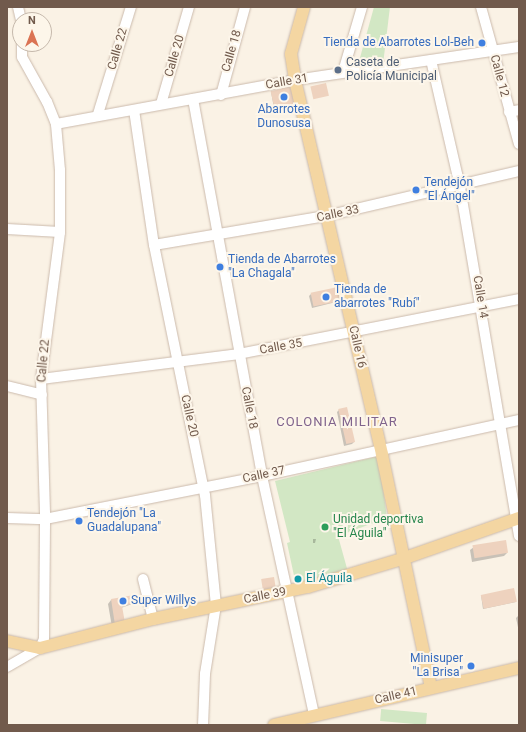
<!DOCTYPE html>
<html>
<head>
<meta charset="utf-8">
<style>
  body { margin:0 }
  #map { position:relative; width:526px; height:732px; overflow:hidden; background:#faf2e5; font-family:Roboto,sans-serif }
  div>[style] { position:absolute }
  .green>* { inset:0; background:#d2e7c4; transform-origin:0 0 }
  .shadow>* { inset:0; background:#0003 }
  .building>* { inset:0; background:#eed2be; transform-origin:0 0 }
  .roads { filter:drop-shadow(0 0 1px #cbbaac) drop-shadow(0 0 1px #cbbaac) }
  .minor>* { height:10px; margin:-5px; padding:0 5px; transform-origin:5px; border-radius:5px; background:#fff }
  .major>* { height:12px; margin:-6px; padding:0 6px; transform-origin:6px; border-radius:6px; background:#f4d6a2 }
  .dots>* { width:11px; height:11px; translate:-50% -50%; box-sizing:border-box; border:2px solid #fdf6ea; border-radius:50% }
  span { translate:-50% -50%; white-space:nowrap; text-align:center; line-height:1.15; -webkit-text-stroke:4px #fdf6ea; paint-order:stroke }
  .shop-label { font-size:12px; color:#366cbe }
  .right { translate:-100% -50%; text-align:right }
  .left { translate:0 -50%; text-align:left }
  .street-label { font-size:12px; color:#715a4c }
  .service-label { font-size:12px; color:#4e5e75 }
  .leisure-label { font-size:12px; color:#27864d }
  .culture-label { font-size:12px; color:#0d838f }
  .neighbourhood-label { font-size:13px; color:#80648d; letter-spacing:1px }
  .frame { position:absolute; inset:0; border:8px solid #715a4c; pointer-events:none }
  .north { position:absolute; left:12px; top:12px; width:40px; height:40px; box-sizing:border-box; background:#fdf6ea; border:1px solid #c5b8ab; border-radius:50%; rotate:0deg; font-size:11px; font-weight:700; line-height:16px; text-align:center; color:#715a4c }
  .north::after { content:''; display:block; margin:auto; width:14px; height:18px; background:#db7353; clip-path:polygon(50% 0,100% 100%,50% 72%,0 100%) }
</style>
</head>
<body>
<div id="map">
  <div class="green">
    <i style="clip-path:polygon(374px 7px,390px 7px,383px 64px,358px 65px)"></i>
    <i style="clip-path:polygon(379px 456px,387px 518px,338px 536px,348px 572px,296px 585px,287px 543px,290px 542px,275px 481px)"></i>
    <i style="left:427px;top:713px;width:12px;height:46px;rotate:95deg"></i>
  </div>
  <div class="shadow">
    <i style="clip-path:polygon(271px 92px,295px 104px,274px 108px)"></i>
    <i style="clip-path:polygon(311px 294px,340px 301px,312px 308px,309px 296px)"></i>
    <i style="clip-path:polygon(339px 410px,354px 442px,352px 444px,344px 446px,337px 412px)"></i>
    <i style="clip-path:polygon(313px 539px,316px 539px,315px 543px,313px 543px)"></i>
    <i style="clip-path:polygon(474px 547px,507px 553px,504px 556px,472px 562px,470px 550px)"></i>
    <i style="clip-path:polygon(481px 595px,516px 602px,483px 609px)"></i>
    <i style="clip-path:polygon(111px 600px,135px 603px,121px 608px,124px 623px,112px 627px,108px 604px)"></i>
    <i style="clip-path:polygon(519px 615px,519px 632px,516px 618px)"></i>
  </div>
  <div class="building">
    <i style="left:326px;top:83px;width:13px;height:16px;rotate:77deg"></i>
    <i style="left:293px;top:86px;width:18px;height:23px;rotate:77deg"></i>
    <i style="left:338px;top:287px;width:14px;height:28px;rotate:78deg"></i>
    <i style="left:347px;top:407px;width:36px;height:9px;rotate:77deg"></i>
    <i style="left:506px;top:540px;width:13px;height:34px;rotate:81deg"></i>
    <i style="left:274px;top:577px;width:12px;height:13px;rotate:81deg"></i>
    <i style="left:514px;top:588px;width:14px;height:34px;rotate:78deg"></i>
    <i style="clip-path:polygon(134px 595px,136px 603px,122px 606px,125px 623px,115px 625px,111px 599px)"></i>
  </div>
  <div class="roads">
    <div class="minor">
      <i style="left:18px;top:7px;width:13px;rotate:77deg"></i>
      <i style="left:481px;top:7px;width:142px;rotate:74.5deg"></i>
      <i style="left:431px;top:60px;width:130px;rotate:77.1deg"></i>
      <i style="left:460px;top:187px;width:354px;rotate:80.4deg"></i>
      <i style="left:343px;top:72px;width:68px;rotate:-73.7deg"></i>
      <i style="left:221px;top:95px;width:91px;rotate:-74.7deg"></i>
      <i style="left:193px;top:99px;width:383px;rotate:79.6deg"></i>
      <i style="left:262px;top:476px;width:245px;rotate:77.7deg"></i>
      <i style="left:161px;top:104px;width:101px;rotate:-73.9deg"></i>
      <i style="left:134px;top:110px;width:136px;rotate:81.6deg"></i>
      <i style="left:154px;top:245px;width:255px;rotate:78.5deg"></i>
      <i style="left:205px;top:495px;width:111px;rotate:84.3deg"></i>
      <i style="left:216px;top:605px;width:70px;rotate:99.1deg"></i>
      <i style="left:205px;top:674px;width:51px;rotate:92.2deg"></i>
      <i style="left:509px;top:112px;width:10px;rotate:-11deg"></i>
      <i style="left:98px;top:114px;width:112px;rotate:-72.9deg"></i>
      <i style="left:56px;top:124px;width:243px;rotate:-10.4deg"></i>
      <i style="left:295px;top:80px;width:226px;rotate:-8.4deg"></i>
      <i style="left:7px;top:229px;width:53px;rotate:3.2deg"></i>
      <i style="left:154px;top:245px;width:174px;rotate:-9.6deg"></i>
      <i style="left:326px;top:216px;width:198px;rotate:-13.1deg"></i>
      <i style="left:41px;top:379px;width:200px;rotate:-7.2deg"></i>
      <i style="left:239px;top:354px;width:285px;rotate:-11.1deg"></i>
      <i style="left:7px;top:386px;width:36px;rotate:14deg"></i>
      <i style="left:7px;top:518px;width:38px;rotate:2deg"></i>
      <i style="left:45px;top:519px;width:221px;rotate:-11.2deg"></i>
      <i style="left:262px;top:476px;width:263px;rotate:-12.3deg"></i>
      <i style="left:143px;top:579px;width:41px;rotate:76deg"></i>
      <i style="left:7px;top:667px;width:38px;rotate:-30deg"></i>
      <i style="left:40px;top:648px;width:10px;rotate:-66deg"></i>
      <i style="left:44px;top:639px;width:126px;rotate:-89.5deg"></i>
      <i style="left:45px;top:513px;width:134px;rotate:-91.7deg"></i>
      <i style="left:41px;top:379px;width:148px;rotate:-82.6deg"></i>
      <i style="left:60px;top:232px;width:62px;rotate:-90deg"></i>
      <i style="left:60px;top:170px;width:46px;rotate:-95deg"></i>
      <i style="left:56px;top:124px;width:24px;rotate:-112deg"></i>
      <i style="left:47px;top:102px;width:51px;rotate:-119.1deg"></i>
      <i style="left:22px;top:57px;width:13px;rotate:-90deg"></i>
    </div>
    <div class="major">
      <i style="left:304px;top:7px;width:49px;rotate:105.5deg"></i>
      <i style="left:291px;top:54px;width:26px;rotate:81deg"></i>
      <i style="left:295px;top:80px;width:385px;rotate:76.9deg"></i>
      <i style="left:382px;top:455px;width:238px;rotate:78.1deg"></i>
      <i style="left:7px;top:641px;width:34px;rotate:12deg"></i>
      <i style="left:40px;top:648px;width:117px;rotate:-14.4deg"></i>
      <i style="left:153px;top:619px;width:158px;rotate:-11.7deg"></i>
      <i style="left:308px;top:587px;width:98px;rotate:-16.6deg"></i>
      <i style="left:402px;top:559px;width:124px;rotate:-19.3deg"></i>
      <i style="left:274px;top:725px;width:252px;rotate:-13.1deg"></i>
    </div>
  </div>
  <div class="dots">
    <i style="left:482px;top:43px;background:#3f7fe0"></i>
    <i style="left:338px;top:70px;background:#5c6f8a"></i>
    <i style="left:284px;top:97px;background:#3f7fe0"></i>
    <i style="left:416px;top:190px;background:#3f7fe0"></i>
    <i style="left:220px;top:267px;background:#3f7fe0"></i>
    <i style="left:326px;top:297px;background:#3f7fe0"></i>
    <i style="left:79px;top:521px;background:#3f7fe0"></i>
    <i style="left:325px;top:527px;background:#2e9e5b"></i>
    <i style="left:298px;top:579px;background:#0f9aa8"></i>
    <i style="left:123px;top:601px;background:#3f7fe0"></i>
    <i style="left:471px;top:666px;background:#3f7fe0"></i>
  </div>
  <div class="shop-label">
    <span class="right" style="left:474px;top:43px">Tienda de Abarrotes Lol-Beh</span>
    <span style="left:284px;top:117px">Abarrotes<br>Dunosusa</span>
    <span class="left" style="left:424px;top:190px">Tendejón<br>"El Ángel"</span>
    <span class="left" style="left:228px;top:267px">Tienda de Abarrotes<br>"La Chagala"</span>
    <span class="left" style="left:334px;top:297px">Tienda de<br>abarrotes "Rubí"</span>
    <span class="left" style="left:87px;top:521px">Tendejón "La<br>Guadalupana"</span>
    <span class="left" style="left:131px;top:601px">Super Willys</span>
    <span class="right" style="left:463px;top:666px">Minisuper<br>"La Brisa"</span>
  </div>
  <div class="street-label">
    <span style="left:118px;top:49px;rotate:-74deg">Calle 22</span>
    <span style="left:232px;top:51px;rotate:-74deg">Calle 18</span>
    <span style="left:175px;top:56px;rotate:-74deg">Calle 20</span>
    <span style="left:499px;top:76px;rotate:75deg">Calle 12</span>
    <span style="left:287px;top:82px;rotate:-10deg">Calle 31</span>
    <span style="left:338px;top:214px;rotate:-12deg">Calle 33</span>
    <span style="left:480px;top:297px;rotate:81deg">Calle 14</span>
    <span style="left:281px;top:347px;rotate:-10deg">Calle 35</span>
    <span style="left:357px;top:347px;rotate:77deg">Calle 16</span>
    <span style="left:44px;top:361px;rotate:-85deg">Calle 22</span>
    <span style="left:249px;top:408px;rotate:79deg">Calle 18</span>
    <span style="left:189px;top:416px;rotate:77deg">Calle 20</span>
    <span style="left:264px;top:475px;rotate:-12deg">Calle 37</span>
    <span style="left:265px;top:596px;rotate:-11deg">Calle 39</span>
    <span style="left:396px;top:696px;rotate:-13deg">Calle 41</span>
  </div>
  <div class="service-label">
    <span class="left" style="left:346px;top:70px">Caseta de<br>Policía Municipal</span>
  </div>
  <div class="leisure-label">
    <span class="left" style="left:333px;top:527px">Unidad deportiva<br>"El Águila"</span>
  </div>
  <div class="culture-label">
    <span class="left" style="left:306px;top:579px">El Águila</span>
  </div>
  <div class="neighbourhood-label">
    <span style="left:337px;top:422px">COLONIA MILITAR</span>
  </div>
  <div class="frame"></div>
  <div class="north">N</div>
</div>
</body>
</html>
